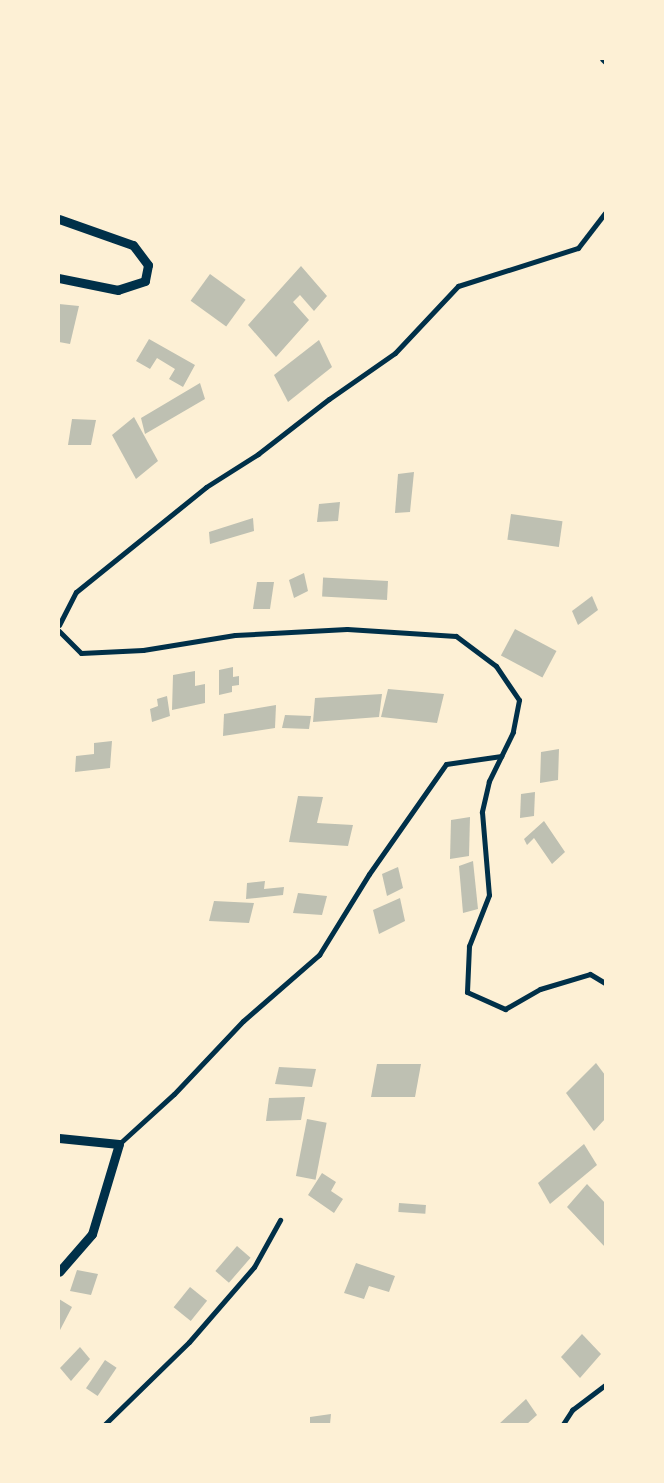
<!DOCTYPE html>
<html>
<head>
<meta charset="utf-8">
<style>
  body { margin:0 }
  #map { position:relative; width:664px; height:1483px; overflow:hidden; background:#fdf0d5; font-family:Jost,sans-serif }
  div>[style] { position:absolute }
  .building>* { inset:0; background:#bec0b2; transform-origin:0 0 }
  .minor>* { height:5px; margin:-2.5px; padding:0 2.5px; transform-origin:2.5px; border-radius:2.5px; background:#003049 }
  .tertiary>* { height:9px; margin:-4.5px; padding:0 4.5px; transform-origin:4.5px; border-radius:4.5px; background:#003049 }
  span { translate:-50% -50%; white-space:nowrap; text-align:center; line-height:1.15; -webkit-text-stroke:5px #fdf0d5; paint-order:stroke }
  .frame { position:absolute; inset:0; border:60px solid #fdf0d5; pointer-events:none }
</style>
</head>
<body>
<div id="map">
  <div class="building">
    <i style="clip-path:polygon(301px 266px,327px 296px,314px 311px,300px 295px,293px 302px,309px 320px,276px 357px,248px 325px)"></i>
    <i style="left:210px;top:274px;width:44px;height:33px;rotate:36deg"></i>
    <i style="clip-path:polygon(59px 304px,79px 306px,70px 344px,59px 342px)"></i>
    <i style="clip-path:polygon(149px 339px,195px 365px,183px 387px,169px 379px,175px 369px,157px 358px,150px 369px,136px 361px)"></i>
    <i style="clip-path:polygon(319px 340px,332px 367px,288px 402px,274px 375px)"></i>
    <i style="clip-path:polygon(200px 383px,205px 399px,145px 434px,141px 418px)"></i>
    <i style="clip-path:polygon(134px 417px,158px 461px,136px 479px,112px 435px)"></i>
    <i style="clip-path:polygon(72px 419px,96px 420px,91px 445px,68px 445px)"></i>
    <i style="clip-path:polygon(414px 472px,410px 512px,395px 513px,398px 474px)"></i>
    <i style="clip-path:polygon(340px 502px,338px 521px,317px 522px,319px 504px)"></i>
    <i style="left:511px;top:514px;width:52px;height:26px;rotate:8deg"></i>
    <i style="clip-path:polygon(253px 518px,254px 531px,210px 544px,209px 532px)"></i>
    <i style="clip-path:polygon(304px 573px,308px 591px,294px 598px,289px 580px)"></i>
    <i style="left:388px;top:581px;width:19px;height:65px;rotate:93deg"></i>
    <i style="clip-path:polygon(257px 582px,274px 582px,270px 609px,253px 609px)"></i>
    <i style="clip-path:polygon(592px 596px,598px 610px,578px 625px,572px 611px)"></i>
    <i style="left:515px;top:629px;width:47px;height:30px;rotate:28deg"></i>
    <i style="clip-path:polygon(233px 667px,233px 677px,239px 676px,239px 685px,232px 686px,232px 692px,219px 695px,219px 670px)"></i>
    <i style="clip-path:polygon(195px 671px,195px 686px,205px 684px,205px 703px,172px 710px,173px 675px)"></i>
    <i style="clip-path:polygon(388px 689px,444px 694px,437px 723px,381px 717px)"></i>
    <i style="clip-path:polygon(382px 694px,379px 717px,313px 722px,315px 698px)"></i>
    <i style="clip-path:polygon(167px 696px,170px 716px,152px 722px,150px 709px,158px 706px,157px 699px)"></i>
    <i style="clip-path:polygon(276px 705px,275px 728px,223px 736px,224px 714px)"></i>
    <i style="clip-path:polygon(285px 715px,311px 716px,309px 729px,282px 728px)"></i>
    <i style="clip-path:polygon(112px 741px,110px 768px,75px 772px,76px 756px,94px 754px,94px 743px)"></i>
    <i style="clip-path:polygon(559px 749px,558px 780px,540px 783px,541px 752px)"></i>
    <i style="clip-path:polygon(535px 792px,534px 816px,520px 818px,521px 794px)"></i>
    <i style="clip-path:polygon(298px 796px,323px 797px,317px 823px,353px 825px,348px 846px,289px 842px)"></i>
    <i style="clip-path:polygon(470px 817px,469px 856px,450px 859px,451px 820px)"></i>
    <i style="clip-path:polygon(544px 821px,565px 852px,552px 864px,534px 838px,527px 845px,524px 839px)"></i>
    <i style="clip-path:polygon(473px 861px,478px 909px,463px 913px,459px 866px)"></i>
    <i style="clip-path:polygon(398px 867px,403px 888px,387px 896px,382px 874px)"></i>
    <i style="clip-path:polygon(265px 881px,264px 889px,284px 887px,283px 895px,246px 899px,247px 883px)"></i>
    <i style="clip-path:polygon(298px 893px,327px 896px,322px 915px,293px 913px)"></i>
    <i style="clip-path:polygon(400px 898px,405px 921px,379px 934px,373px 910px)"></i>
    <i style="clip-path:polygon(214px 901px,254px 903px,249px 923px,209px 921px)"></i>
    <i style="clip-path:polygon(596px 1063px,605px 1075px,605px 1119px,594px 1131px,566px 1093px)"></i>
    <i style="clip-path:polygon(377px 1064px,421px 1064px,415px 1097px,371px 1097px)"></i>
    <i style="clip-path:polygon(279px 1067px,316px 1069px,312px 1087px,275px 1084px)"></i>
    <i style="clip-path:polygon(305px 1097px,301px 1120px,266px 1121px,269px 1098px)"></i>
    <i style="left:307px;top:1119px;width:20px;height:58px;rotate:11deg"></i>
    <i style="clip-path:polygon(584px 1144px,597px 1165px,550px 1204px,538px 1183px)"></i>
    <i style="clip-path:polygon(322px 1173px,336px 1182px,331px 1191px,343px 1199px,334px 1213px,308px 1195px)"></i>
    <i style="clip-path:polygon(587px 1184px,605px 1203px,605px 1247px,567px 1207px)"></i>
    <i style="left:399px;top:1203px;width:27px;height:9px;rotate:4deg"></i>
    <i style="left:237px;top:1246px;width:18px;height:33px;rotate:41deg"></i>
    <i style="clip-path:polygon(356px 1263px,395px 1276px,389px 1292px,369px 1286px,364px 1299px,344px 1293px)"></i>
    <i style="clip-path:polygon(77px 1270px,98px 1274px,91px 1295px,70px 1291px)"></i>
    <i style="left:190px;top:1287px;width:22px;height:26px;rotate:39deg"></i>
    <i style="clip-path:polygon(59px 1299px,72px 1307px,59px 1332px)"></i>
    <i style="clip-path:polygon(582px 1334px,601px 1354px,580px 1378px,561px 1357px)"></i>
    <i style="clip-path:polygon(80px 1347px,90px 1359px,71px 1381px,60px 1368px)"></i>
    <i style="left:105px;top:1360px;width:14px;height:34px;rotate:34deg"></i>
    <i style="clip-path:polygon(526px 1399px,537px 1415px,527px 1424px,499px 1424px)"></i>
    <i style="clip-path:polygon(331px 1414px,330px 1424px,310px 1424px,310px 1417px)"></i>
  </div>
  <div class="minor">
    <i style="left:602px;top:59px;width:4px;rotate:45deg"></i>
    <i style="left:59px;top:625px;width:37px;rotate:-63deg"></i>
    <i style="left:76px;top:592px;width:167px;rotate:-38.9deg"></i>
    <i style="left:206px;top:487px;width:62px;rotate:-32.4deg"></i>
    <i style="left:258px;top:454px;width:90px;rotate:-37.8deg"></i>
    <i style="left:329px;top:399px;width:80px;rotate:-34.9deg"></i>
    <i style="left:395px;top:353px;width:92px;rotate:-46.8deg"></i>
    <i style="left:458px;top:286px;width:126px;rotate:-17.6deg"></i>
    <i style="left:578px;top:248px;width:44px;rotate:-52.4deg"></i>
    <i style="left:59px;top:631px;width:31px;rotate:45deg"></i>
    <i style="left:81px;top:653px;width:62px;rotate:-2.8deg"></i>
    <i style="left:143px;top:650px;width:93px;rotate:-9.3deg"></i>
    <i style="left:235px;top:635px;width:112px;rotate:-3.1deg"></i>
    <i style="left:347px;top:629px;width:109px;rotate:3.7deg"></i>
    <i style="left:456px;top:636px;width:50px;rotate:36.9deg"></i>
    <i style="left:496px;top:666px;width:41px;rotate:55.9deg"></i>
    <i style="left:519px;top:700px;width:33px;rotate:101deg"></i>
    <i style="left:513px;top:732px;width:55px;rotate:116.1deg"></i>
    <i style="left:489px;top:781px;width:32px;rotate:103deg"></i>
    <i style="left:482px;top:812px;width:83px;rotate:85.2deg"></i>
    <i style="left:489px;top:895px;width:55px;rotate:111.4deg"></i>
    <i style="left:469px;top:946px;width:46px;rotate:92.5deg"></i>
    <i style="left:467px;top:992px;width:42px;rotate:24.1deg"></i>
    <i style="left:505px;top:1009px;width:40px;rotate:-29.7deg"></i>
    <i style="left:540px;top:989px;width:52px;rotate:-16.7deg"></i>
    <i style="left:590px;top:974px;width:17px;rotate:31deg"></i>
    <i style="left:119px;top:1144px;width:74px;rotate:-42.3deg"></i>
    <i style="left:174px;top:1094px;width:100px;rotate:-46.6deg"></i>
    <i style="left:243px;top:1021px;width:101px;rotate:-41deg"></i>
    <i style="left:319px;top:955px;width:95px;rotate:-58.3deg"></i>
    <i style="left:369px;top:874px;width:134px;rotate:-55deg"></i>
    <i style="left:446px;top:764px;width:56px;rotate:-8.3deg"></i>
    <i style="left:105px;top:1424px;width:117px;rotate:-44.3deg"></i>
    <i style="left:189px;top:1342px;width:99px;rotate:-49.1deg"></i>
    <i style="left:254px;top:1267px;width:54px;rotate:-61deg"></i>
    <i style="left:563px;top:1424px;width:17px;rotate:-57deg"></i>
    <i style="left:572px;top:1410px;width:41px;rotate:-37.1deg"></i>
  </div>
  <div class="tertiary">
    <i style="left:59px;top:219px;width:78px;rotate:19.4deg"></i>
    <i style="left:133px;top:245px;width:25px;rotate:53deg"></i>
    <i style="left:148px;top:265px;width:16px;rotate:101deg"></i>
    <i style="left:145px;top:281px;width:28px;rotate:162deg"></i>
    <i style="left:118px;top:290px;width:60px;rotate:-168.5deg"></i>
    <i style="left:59px;top:1138px;width:60px;rotate:5.7deg"></i>
    <i style="left:119px;top:1144px;width:94px;rotate:106.7deg"></i>
    <i style="left:92px;top:1234px;width:50px;rotate:131deg"></i>
  </div>
  <div class="frame"></div>
</div>
</body>
</html>
